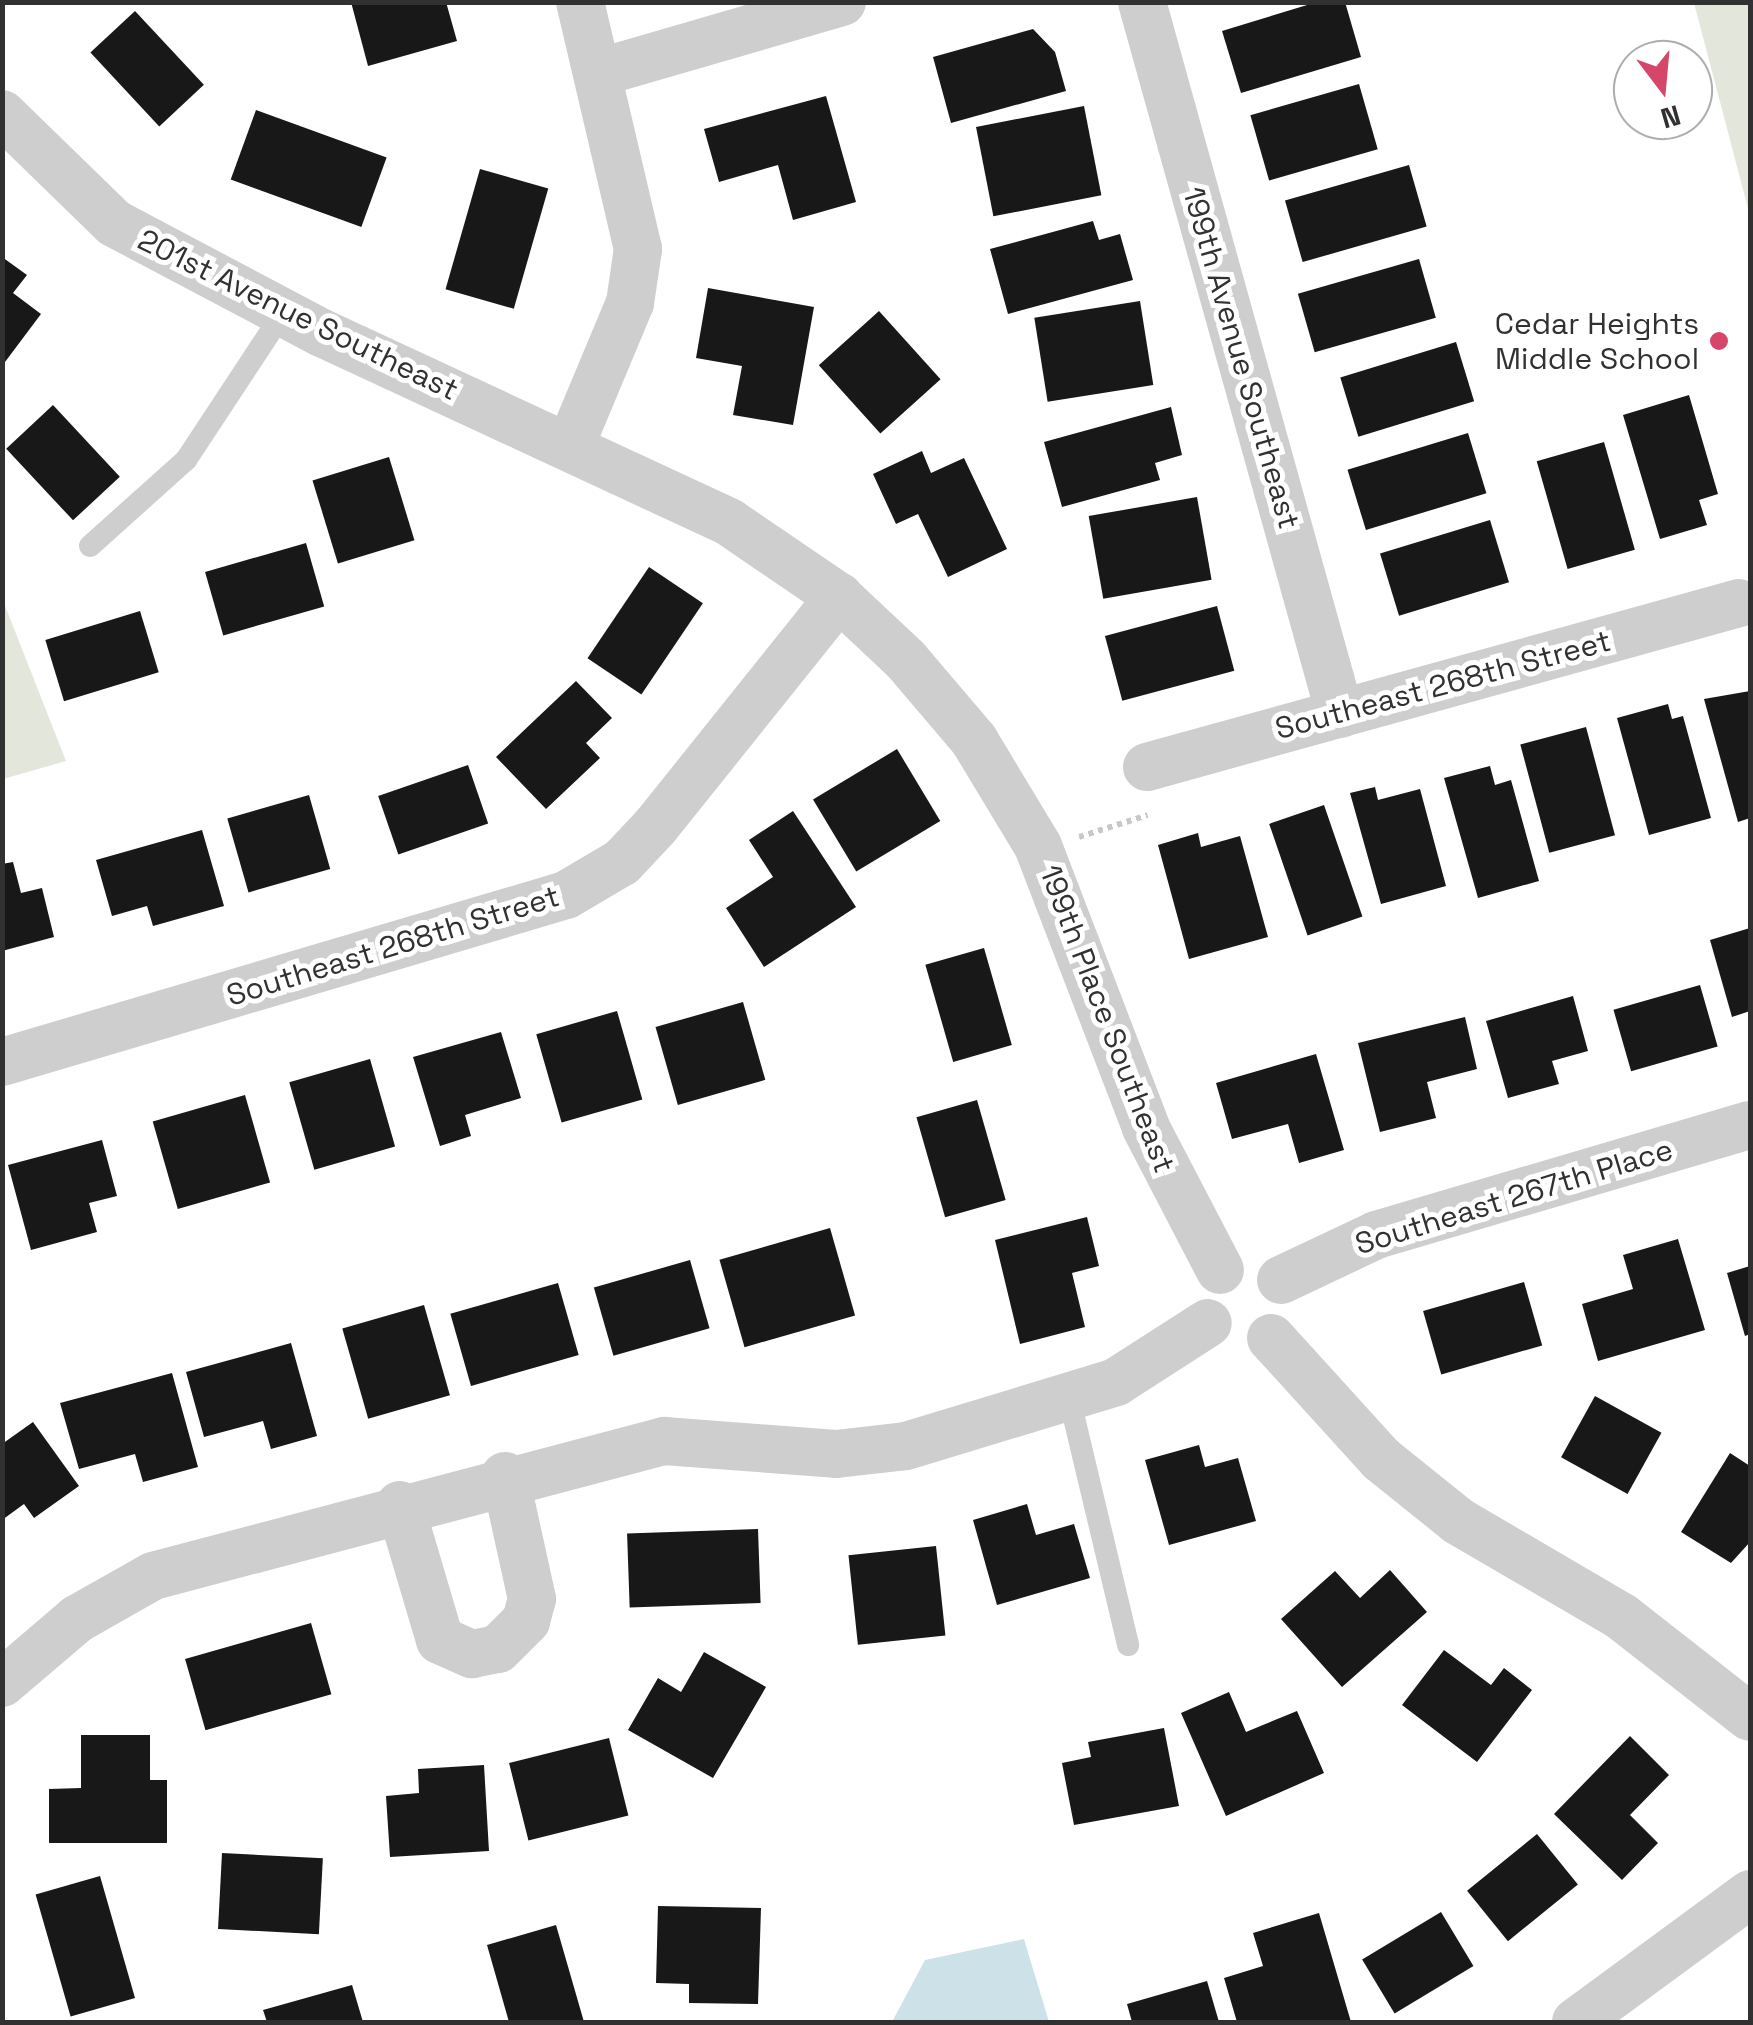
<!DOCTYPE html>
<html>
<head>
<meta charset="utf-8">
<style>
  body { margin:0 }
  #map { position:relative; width:1753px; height:2025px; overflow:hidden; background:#fff; font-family:"Space Grotesk",sans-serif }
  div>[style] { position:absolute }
  .green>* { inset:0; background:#e3e7db }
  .water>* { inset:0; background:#cce2e8 }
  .building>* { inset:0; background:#181818; transform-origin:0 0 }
  .path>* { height:6px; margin-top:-3px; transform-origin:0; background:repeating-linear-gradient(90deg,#c8c8c8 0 5px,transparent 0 10px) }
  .lane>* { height:22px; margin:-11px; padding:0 11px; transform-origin:11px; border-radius:11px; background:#cecece }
  .street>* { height:48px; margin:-24px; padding:0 24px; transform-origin:24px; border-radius:24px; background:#cecece }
  .dots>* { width:28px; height:28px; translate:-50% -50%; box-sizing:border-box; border:5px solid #fff; border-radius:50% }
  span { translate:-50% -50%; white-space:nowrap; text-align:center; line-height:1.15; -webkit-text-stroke:10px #fff; paint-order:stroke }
  .street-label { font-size:30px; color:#313131 }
  .poi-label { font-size:30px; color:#313131 }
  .right { translate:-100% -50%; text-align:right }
  .frame { position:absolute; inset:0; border:5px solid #313131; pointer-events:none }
  .north { position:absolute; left:1613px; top:40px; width:100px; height:100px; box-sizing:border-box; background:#fff; border:2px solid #adadad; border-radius:50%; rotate:164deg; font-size:28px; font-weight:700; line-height:40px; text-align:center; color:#313131 }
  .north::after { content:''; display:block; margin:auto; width:35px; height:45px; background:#d64668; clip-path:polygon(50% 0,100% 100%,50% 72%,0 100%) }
</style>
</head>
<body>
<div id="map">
  <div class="green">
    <i style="clip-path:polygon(1694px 3px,1750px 3px,1750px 216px)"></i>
    <i style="clip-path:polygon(2px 598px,66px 761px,3px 779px,2px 779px)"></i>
  </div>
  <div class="water">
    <i style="clip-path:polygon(1024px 1939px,1049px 2022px,892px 2022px,925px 1960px)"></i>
  </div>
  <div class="building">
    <i style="clip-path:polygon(351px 2px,446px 2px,457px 41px,368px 66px)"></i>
    <i style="clip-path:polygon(1317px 2px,1345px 2px,1361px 57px,1241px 93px,1222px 31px)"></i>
    <i style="left:135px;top:11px;width:101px;height:61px;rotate:47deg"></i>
    <i style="clip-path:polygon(1033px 29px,1055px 52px,1066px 91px,951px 123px,933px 57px)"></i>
    <i style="left:1359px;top:84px;width:68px;height:113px;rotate:74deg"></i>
    <i style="clip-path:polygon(826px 96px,856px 202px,793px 220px,778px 165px,719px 182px,704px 129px)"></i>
    <i style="left:1084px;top:106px;width:91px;height:110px;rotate:79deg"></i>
    <i style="left:256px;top:110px;width:139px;height:74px;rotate:20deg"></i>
    <i style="left:1409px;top:165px;width:64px;height:129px;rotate:74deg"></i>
    <i style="left:480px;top:169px;width:71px;height:125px;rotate:16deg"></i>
    <i style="clip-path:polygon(1093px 221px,1099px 240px,1120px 234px,1133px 280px,1008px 314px,990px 249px)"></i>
    <i style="clip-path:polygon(2px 257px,27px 275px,13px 293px,41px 314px,2px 366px)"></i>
    <i style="left:1419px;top:259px;width:61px;height:126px;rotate:74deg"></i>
    <i style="clip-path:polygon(708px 288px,814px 307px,793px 425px,733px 415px,742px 366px,696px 358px)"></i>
    <i style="left:1140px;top:301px;width:85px;height:107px;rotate:81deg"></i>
    <i style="left:879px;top:311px;width:92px;height:81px;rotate:48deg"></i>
    <i style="left:1456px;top:342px;width:62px;height:121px;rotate:73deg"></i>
    <i style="clip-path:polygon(1689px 395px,1718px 494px,1699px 500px,1707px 525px,1660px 539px,1623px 415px)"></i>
    <i style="left:53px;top:405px;width:98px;height:64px;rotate:47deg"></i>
    <i style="clip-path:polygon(1171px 407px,1182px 455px,1155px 463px,1160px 480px,1062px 507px,1044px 442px)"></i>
    <i style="left:1468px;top:433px;width:63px;height:126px;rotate:73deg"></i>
    <i style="left:1604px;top:442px;width:112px;height:70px;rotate:74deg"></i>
    <i style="clip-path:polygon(922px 451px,931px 473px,964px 458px,1007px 549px,948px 577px,918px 514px,896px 524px,873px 474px)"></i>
    <i style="left:389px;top:457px;width:87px;height:80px;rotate:73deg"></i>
    <i style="left:1197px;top:497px;width:84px;height:110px;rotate:80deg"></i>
    <i style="left:1490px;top:520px;width:65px;height:115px;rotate:73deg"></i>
    <i style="left:306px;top:543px;width:66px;height:105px;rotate:74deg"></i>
    <i style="left:649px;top:567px;width:65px;height:110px;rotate:34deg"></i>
    <i style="left:1217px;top:606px;width:67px;height:116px;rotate:75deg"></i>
    <i style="left:140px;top:611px;width:64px;height:99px;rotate:73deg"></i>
    <i style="clip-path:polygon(576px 681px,612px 718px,586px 743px,600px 758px,546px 809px,496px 757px)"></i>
    <i style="clip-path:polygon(1750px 691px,1750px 818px,1738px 822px,1704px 699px)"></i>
    <i style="clip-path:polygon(1668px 704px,1672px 719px,1683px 716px,1711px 818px,1649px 835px,1617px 718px)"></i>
    <i style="left:1586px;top:727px;width:112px;height:68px;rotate:75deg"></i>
    <i style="left:897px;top:749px;width:84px;height:98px;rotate:59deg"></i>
    <i style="left:468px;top:765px;width:62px;height:95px;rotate:71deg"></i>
    <i style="clip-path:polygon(1490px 766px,1495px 785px,1511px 780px,1539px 881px,1478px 898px,1444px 778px)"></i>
    <i style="clip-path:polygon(1375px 787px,1378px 800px,1420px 789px,1446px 886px,1381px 904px,1350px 793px)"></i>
    <i style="left:309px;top:795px;width:77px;height:85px;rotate:74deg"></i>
    <i style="left:1324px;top:805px;width:118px;height:58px;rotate:71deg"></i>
    <i style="clip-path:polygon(793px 811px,856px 907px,764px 967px,726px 908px,773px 877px,749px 840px)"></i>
    <i style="clip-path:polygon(202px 830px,224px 906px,153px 926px,147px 906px,112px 916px,96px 860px)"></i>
    <i style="clip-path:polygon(1198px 833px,1201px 847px,1240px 836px,1268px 937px,1189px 959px,1158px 845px)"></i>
    <i style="clip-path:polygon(13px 862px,21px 893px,42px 888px,54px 937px,2px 951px,2px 864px)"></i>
    <i style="clip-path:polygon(1750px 928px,1750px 1011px,1732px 1017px,1710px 940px)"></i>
    <i style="left:984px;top:948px;width:101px;height:61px;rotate:74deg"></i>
    <i style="left:1700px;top:985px;width:64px;height:90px;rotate:74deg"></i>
    <i style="clip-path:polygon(1573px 996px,1588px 1051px,1552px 1061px,1559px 1084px,1508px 1098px,1486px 1021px)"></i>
    <i style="left:743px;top:1002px;width:81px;height:91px;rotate:74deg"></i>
    <i style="left:617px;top:1011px;width:92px;height:84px;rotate:74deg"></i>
    <i style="clip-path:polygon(1465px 1017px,1477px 1069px,1427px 1082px,1436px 1118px,1380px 1132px,1358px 1043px)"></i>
    <i style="clip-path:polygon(501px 1032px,521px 1098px,465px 1115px,471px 1136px,440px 1146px,413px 1057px)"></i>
    <i style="clip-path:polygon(1316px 1054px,1344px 1150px,1299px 1163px,1288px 1124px,1232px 1139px,1216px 1083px)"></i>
    <i style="left:370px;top:1059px;width:91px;height:84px;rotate:74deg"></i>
    <i style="left:245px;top:1095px;width:91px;height:96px;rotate:74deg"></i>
    <i style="left:977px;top:1100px;width:104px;height:63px;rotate:74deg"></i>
    <i style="clip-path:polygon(102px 1140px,117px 1196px,89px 1203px,97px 1232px,31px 1250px,8px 1165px)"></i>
    <i style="clip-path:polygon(1087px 1217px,1099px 1266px,1072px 1273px,1085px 1327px,1020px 1344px,995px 1240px)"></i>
    <i style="left:830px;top:1228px;width:91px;height:115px;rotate:74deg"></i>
    <i style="clip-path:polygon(1678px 1239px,1705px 1330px,1598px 1361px,1582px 1304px,1633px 1289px,1623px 1255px)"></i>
    <i style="left:690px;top:1260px;width:71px;height:100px;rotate:74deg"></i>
    <i style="clip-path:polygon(1750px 1266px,1750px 1334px,1745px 1336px,1727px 1273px)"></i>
    <i style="left:1524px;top:1282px;width:66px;height:105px;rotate:74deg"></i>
    <i style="left:558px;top:1283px;width:75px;height:112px;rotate:74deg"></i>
    <i style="left:424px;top:1305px;width:94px;height:85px;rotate:74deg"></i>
    <i style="clip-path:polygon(291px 1343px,317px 1436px,271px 1449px,263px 1421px,204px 1437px,186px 1372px)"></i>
    <i style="clip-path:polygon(172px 1373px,198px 1467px,143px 1482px,135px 1454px,79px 1469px,60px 1403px)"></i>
    <i style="left:1595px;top:1396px;width:76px;height:70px;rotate:29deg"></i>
    <i style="clip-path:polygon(33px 1422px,79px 1486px,34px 1518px,24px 1504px,2px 1520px,2px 1444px)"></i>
    <i style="clip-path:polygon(1199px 1445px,1205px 1467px,1238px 1458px,1256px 1521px,1169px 1545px,1145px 1460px)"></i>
    <i style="clip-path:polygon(1730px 1453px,1750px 1466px,1750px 1542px,1731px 1563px,1681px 1532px)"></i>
    <i style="clip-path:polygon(1027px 1504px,1036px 1535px,1074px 1524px,1090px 1578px,997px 1605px,973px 1520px)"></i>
    <i style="left:758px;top:1529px;width:74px;height:131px;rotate:88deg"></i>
    <i style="left:936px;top:1546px;width:90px;height:88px;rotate:84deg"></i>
    <i style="clip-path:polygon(1390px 1570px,1427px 1612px,1342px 1687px,1281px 1619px,1335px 1571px,1360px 1598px)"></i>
    <i style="left:311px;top:1623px;width:74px;height:131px;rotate:74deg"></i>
    <i style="clip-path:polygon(1444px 1650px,1491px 1685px,1504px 1668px,1532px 1690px,1477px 1762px,1402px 1705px)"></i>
    <i style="clip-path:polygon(704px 1652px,766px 1687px,713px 1778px,628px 1730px,658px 1678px,681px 1692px)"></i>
    <i style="clip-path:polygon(1229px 1692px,1246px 1732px,1297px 1711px,1324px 1773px,1226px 1816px,1181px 1713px)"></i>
    <i style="clip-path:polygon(1164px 1728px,1179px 1806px,1074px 1825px,1062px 1763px,1091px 1757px,1088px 1742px)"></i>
    <i style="clip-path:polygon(81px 1735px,150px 1735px,150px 1780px,167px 1780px,167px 1843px,49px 1843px,49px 1789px,81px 1788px)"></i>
    <i style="clip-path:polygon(1630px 1736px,1669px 1775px,1630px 1815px,1658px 1843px,1622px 1880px,1554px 1814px)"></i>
    <i style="left:609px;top:1738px;width:80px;height:103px;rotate:76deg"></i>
    <i style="clip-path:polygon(484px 1765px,489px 1851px,390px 1857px,386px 1796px,419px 1793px,418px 1769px)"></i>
    <i style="left:1537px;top:1834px;width:65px;height:90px;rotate:51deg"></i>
    <i style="left:222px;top:1853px;width:101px;height:76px;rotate:3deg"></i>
    <i style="left:100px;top:1876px;width:127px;height:67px;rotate:74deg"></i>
    <i style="clip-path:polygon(658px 1906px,761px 1908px,758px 2004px,689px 2003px,689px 1984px,656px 1983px)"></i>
    <i style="left:1441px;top:1912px;width:63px;height:92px;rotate:59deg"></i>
    <i style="clip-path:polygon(1319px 1913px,1351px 2022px,1237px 2022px,1224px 1978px,1263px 1966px,1253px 1933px)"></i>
    <i style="clip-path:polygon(556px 1925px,584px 2022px,509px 2022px,487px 1945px)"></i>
    <i style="clip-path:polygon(1207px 1981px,1219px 2022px,1132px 2022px,1127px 2004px)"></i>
    <i style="clip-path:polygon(352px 1985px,363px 2022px,267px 2022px,263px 2010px)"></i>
  </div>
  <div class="path">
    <i style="left:1079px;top:837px;width:72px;rotate:-17.7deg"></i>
  </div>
  <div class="lane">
    <i style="left:90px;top:546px;width:129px;rotate:-41.9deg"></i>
    <i style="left:186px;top:460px;width:176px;rotate:-56.6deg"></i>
    <i style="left:1070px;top:1401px;width:251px;rotate:76.6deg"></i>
  </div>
  <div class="street">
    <i style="left:1142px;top:2px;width:739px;rotate:74.46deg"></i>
    <i style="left:601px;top:72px;width:251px;rotate:-16.2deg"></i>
    <i style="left:2px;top:114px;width:156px;rotate:44.2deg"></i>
    <i style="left:114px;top:223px;width:235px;rotate:27.9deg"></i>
    <i style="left:322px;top:333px;width:449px;rotate:24.9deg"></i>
    <i style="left:729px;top:522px;width:133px;rotate:34.3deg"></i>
    <i style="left:839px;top:597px;width:92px;rotate:43.2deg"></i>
    <i style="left:906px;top:660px;width:105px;rotate:49.6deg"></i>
    <i style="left:974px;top:740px;width:124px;rotate:58.9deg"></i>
    <i style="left:1038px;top:846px;width:302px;rotate:69deg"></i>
    <i style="left:1146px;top:1128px;width:160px;rotate:62.5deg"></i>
    <i style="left:571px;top:444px;width:153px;rotate:-67.3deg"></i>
    <i style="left:630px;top:303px;width:55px;rotate:-81.6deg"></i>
    <i style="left:638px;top:249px;width:254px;rotate:-103.2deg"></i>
    <i style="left:1147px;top:767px;width:614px;rotate:-15.48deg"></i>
    <i style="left:2px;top:1062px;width:588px;rotate:-16.49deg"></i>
    <i style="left:566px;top:895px;width:65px;rotate:-30.5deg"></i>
    <i style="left:622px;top:862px;width:48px;rotate:-46.7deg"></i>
    <i style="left:655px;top:827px;width:295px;rotate:-51.3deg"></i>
    <i style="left:1281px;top:1280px;width:105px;rotate:-25.3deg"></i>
    <i style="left:1376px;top:1235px;width:390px;rotate:-16.4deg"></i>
    <i style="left:1271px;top:1338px;width:164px;rotate:47.7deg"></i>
    <i style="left:1381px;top:1459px;width:99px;rotate:38.8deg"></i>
    <i style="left:1458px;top:1521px;width:190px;rotate:30.3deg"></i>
    <i style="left:1622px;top:1617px;width:162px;rotate:38deg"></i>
    <i style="left:400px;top:1505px;width:141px;rotate:73.5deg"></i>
    <i style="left:440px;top:1640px;width:35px;rotate:24deg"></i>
    <i style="left:472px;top:1654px;width:26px;rotate:-11deg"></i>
    <i style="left:498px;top:1649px;width:40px;rotate:-45deg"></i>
    <i style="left:526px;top:1621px;width:23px;rotate:-75deg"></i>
    <i style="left:532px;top:1599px;width:126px;rotate:-102.4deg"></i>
    <i style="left:2px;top:1683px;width:99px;rotate:-40.5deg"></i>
    <i style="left:77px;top:1619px;width:87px;rotate:-29.5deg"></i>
    <i style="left:153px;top:1576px;width:529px;rotate:-14.8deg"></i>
    <i style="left:664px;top:1441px;width:172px;rotate:4.3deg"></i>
    <i style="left:836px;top:1454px;width:70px;rotate:-6.5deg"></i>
    <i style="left:906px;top:1446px;width:220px;rotate:-16.9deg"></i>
    <i style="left:1116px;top:1382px;width:109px;rotate:-32.7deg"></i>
    <i style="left:1576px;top:2022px;width:216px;rotate:-36.3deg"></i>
  </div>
  <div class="dots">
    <i style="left:1719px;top:341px;background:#d64668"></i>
  </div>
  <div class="street-label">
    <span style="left:298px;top:315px;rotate:26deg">201st Avenue Southeast</span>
    <span style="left:1241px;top:358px;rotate:74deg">199th Avenue Southeast</span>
    <span style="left:1443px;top:685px;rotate:-15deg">Southeast 268th Street</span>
    <span style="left:393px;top:946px;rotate:-17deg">Southeast 268th Street</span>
    <span style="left:1107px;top:1019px;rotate:69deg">199th Place Southeast</span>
    <span style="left:1514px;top:1197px;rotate:-17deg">Southeast 267th Place</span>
  </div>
  <div class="poi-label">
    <span class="right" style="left:1699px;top:341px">Cedar Heights<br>Middle School</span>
  </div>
  <div class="frame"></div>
  <div class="north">N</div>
</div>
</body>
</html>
